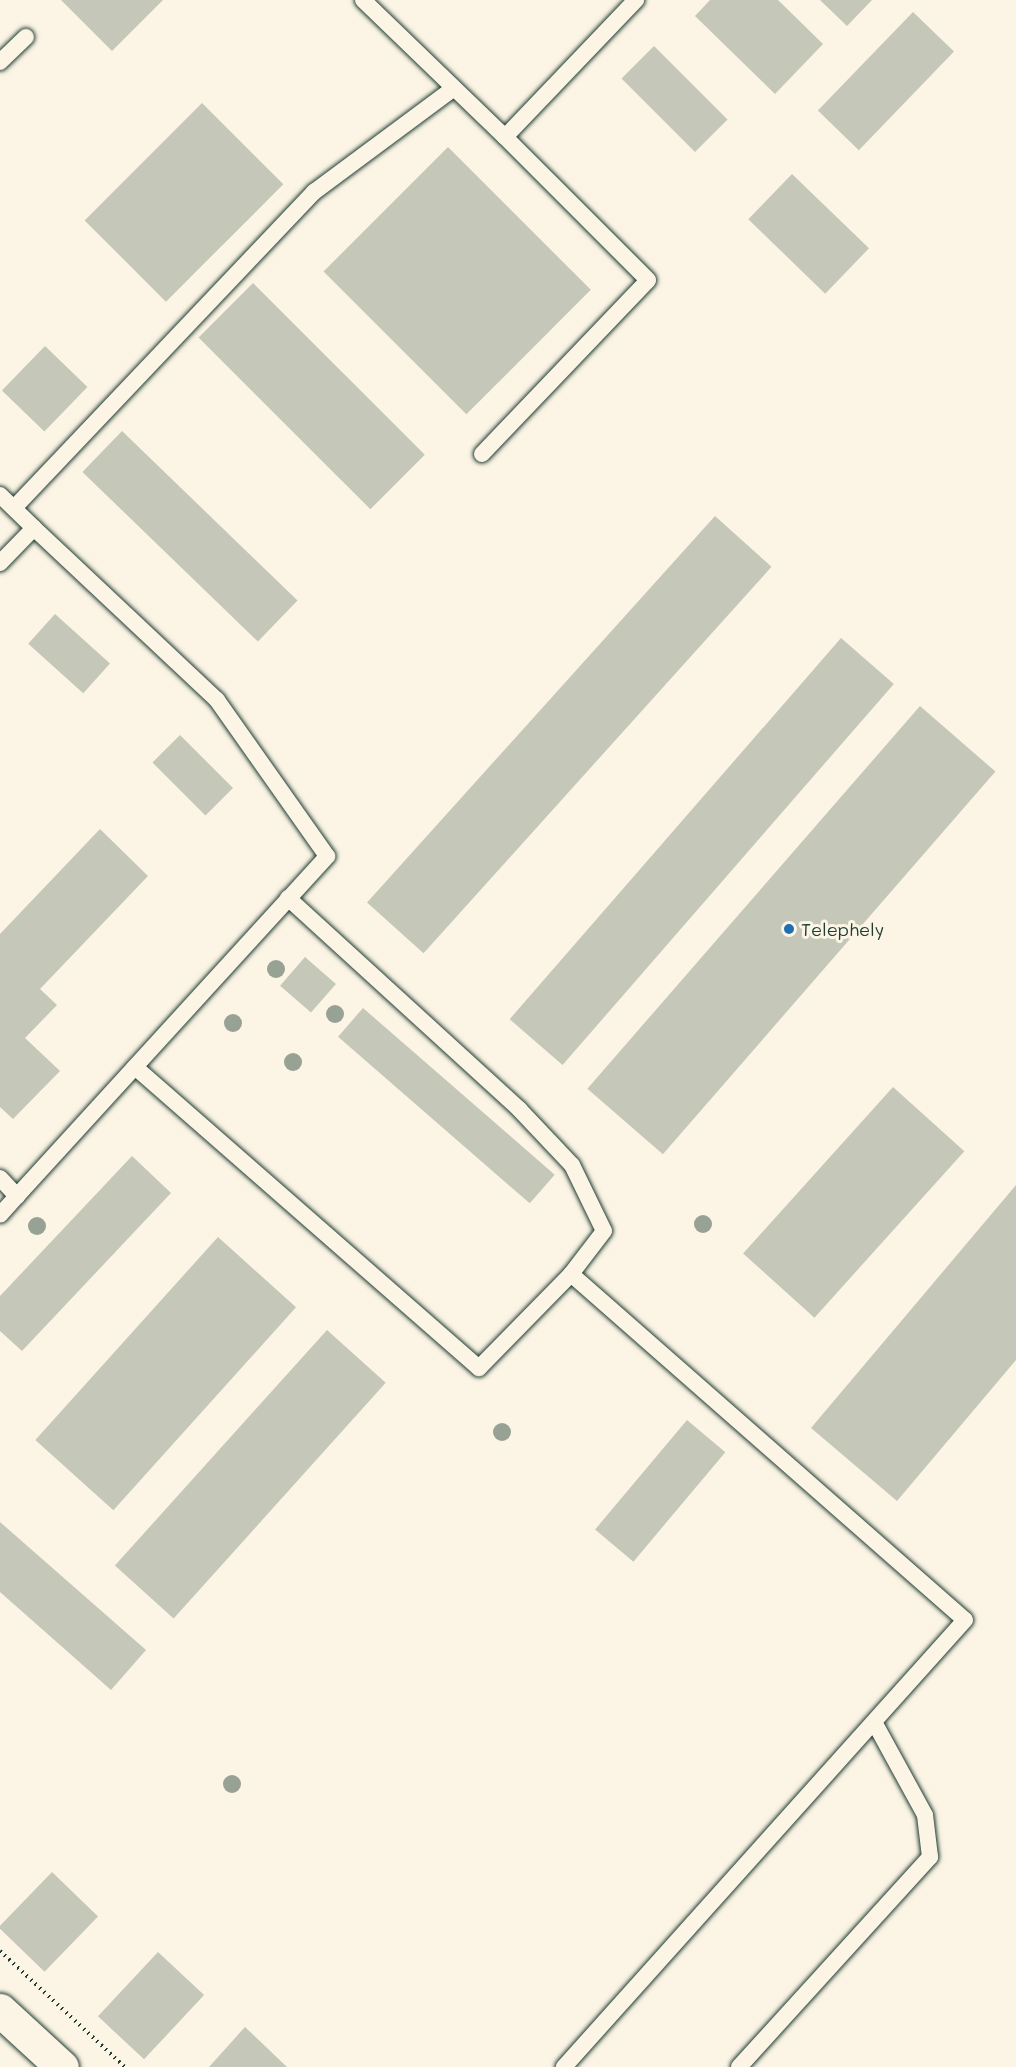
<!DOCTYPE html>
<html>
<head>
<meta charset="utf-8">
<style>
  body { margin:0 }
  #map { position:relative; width:1016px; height:2067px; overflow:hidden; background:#fcf5e5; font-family:Mali,sans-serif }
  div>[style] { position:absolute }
  .building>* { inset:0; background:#c5c7b9; transform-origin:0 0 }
  .path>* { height:4px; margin-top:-2px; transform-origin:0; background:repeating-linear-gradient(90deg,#1f3d34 0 1.5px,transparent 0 6px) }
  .roads { filter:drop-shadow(0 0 2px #1f3d34) drop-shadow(0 0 2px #1f3d34) }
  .service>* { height:16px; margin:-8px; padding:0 8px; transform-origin:8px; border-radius:8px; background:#fcf5e5 }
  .minor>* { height:33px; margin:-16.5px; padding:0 16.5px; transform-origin:16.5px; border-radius:16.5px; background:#fcf5e5 }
  .trees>* { width:18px; height:18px; margin:-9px; border-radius:50%; background:#97a194 }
  .dots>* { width:16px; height:16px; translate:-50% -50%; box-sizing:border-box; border:3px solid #fcf5e5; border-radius:50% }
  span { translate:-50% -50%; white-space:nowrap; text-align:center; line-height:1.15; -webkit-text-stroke:6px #fcf5e5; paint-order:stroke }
  .poi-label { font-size:18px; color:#1f3d34 }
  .left { translate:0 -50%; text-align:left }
</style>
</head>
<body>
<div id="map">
  <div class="building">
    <i style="clip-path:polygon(61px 0,163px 0,112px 51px)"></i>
    <i style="clip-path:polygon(710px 0,778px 0,823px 44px,775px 94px,695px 16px)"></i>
    <i style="clip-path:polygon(820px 0,872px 0,847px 26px)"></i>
    <i style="left:913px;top:12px;width:57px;height:137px;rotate:44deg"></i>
    <i style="left:654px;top:46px;width:104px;height:46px;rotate:45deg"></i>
    <i style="left:202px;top:103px;width:115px;height:166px;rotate:45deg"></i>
    <i style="left:448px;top:147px;width:202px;height:176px;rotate:45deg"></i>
    <i style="left:792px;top:174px;width:107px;height:63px;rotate:44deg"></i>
    <i style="left:253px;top:283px;width:243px;height:77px;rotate:45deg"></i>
    <i style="left:45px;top:346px;width:59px;height:62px;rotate:44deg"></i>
    <i style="left:122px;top:431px;width:244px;height:57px;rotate:44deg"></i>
    <i style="left:715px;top:516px;width:76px;height:520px;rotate:42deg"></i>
    <i style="left:55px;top:614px;width:74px;height:40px;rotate:42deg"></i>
    <i style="left:841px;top:638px;width:70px;height:505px;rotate:41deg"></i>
    <i style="left:920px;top:706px;width:100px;height:507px;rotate:41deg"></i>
    <i style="left:180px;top:735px;width:75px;height:39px;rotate:45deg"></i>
    <i style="clip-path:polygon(100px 829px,148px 876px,40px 989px,57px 1005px,25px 1038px,60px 1071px,13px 1119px,0 1107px,0 934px)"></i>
    <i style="left:305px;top:957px;width:41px;height:38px;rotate:41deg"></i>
    <i style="left:363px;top:1008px;width:254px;height:38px;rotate:41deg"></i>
    <i style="left:893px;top:1087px;width:96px;height:224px;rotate:42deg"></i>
    <i style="clip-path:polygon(132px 1156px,171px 1193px,22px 1351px,0 1331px,0 1296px)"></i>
    <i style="clip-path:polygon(1016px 1185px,1016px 1360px,897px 1501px,811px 1428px)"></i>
    <i style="left:218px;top:1237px;width:105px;height:273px;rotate:42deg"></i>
    <i style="left:327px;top:1330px;width:79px;height:317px;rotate:42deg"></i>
    <i style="left:687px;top:1420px;width:50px;height:143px;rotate:40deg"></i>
    <i style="clip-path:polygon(0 1522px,146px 1650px,111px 1690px,0 1592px)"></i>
    <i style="left:52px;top:1872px;width:64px;height:77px;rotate:44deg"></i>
    <i style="left:158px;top:1952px;width:63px;height:88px;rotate:43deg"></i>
    <i style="clip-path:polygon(245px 2027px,287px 2067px,209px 2067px)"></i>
  </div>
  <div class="path">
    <i style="left:0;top:1951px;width:171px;rotate:42.9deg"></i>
  </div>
  <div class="roads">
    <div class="service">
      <i style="left:363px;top:0;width:197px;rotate:44deg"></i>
      <i style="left:505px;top:137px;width:190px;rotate:-46.3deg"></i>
      <i style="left:0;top:62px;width:36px;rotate:-44deg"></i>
      <i style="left:482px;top:454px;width:240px;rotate:-46.3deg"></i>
      <i style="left:648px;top:280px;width:202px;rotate:-135deg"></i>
      <i style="left:0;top:495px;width:47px;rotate:44.1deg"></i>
      <i style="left:34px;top:528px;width:49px;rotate:134.2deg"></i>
      <i style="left:14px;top:508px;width:436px;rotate:-46.5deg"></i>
      <i style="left:314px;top:192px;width:174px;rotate:-36.6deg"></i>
      <i style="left:288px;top:898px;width:313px;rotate:42.4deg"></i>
      <i style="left:519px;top:1109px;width:77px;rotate:46.6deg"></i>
      <i style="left:572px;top:1165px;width:73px;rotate:64.1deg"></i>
      <i style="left:604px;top:1231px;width:54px;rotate:127.5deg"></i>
      <i style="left:571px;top:1274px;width:524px;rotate:41.29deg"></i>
      <i style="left:965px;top:1620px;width:601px;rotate:131.9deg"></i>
      <i style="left:135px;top:1067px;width:457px;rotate:41.2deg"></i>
      <i style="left:479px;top:1368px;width:132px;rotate:-45.6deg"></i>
      <i style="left:0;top:1178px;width:25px;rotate:47deg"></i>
      <i style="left:17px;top:1196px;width:25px;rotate:132deg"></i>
      <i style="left:17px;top:1196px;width:460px;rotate:-47.6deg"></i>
      <i style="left:327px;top:856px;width:191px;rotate:-125.2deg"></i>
      <i style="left:217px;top:700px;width:251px;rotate:-136.8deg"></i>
      <i style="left:739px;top:2067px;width:284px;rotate:-47.7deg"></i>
      <i style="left:930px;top:1857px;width:42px;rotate:-96.8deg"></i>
      <i style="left:925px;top:1815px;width:106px;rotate:-118.7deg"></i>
    </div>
    <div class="minor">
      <i style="left:0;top:2010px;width:84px;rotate:42.6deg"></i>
    </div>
  </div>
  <div class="trees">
    <i style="left:276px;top:969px"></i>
    <i style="left:335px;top:1014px"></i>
    <i style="left:233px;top:1023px"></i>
    <i style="left:293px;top:1062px"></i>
    <i style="left:703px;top:1224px"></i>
    <i style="left:37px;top:1226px"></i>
    <i style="left:502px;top:1432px"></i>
    <i style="left:232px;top:1784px"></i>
  </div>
  <div class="dots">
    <i style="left:789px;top:929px;background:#1f6fb2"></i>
  </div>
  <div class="poi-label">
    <span class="left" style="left:801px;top:929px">Telephely</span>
  </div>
</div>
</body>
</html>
